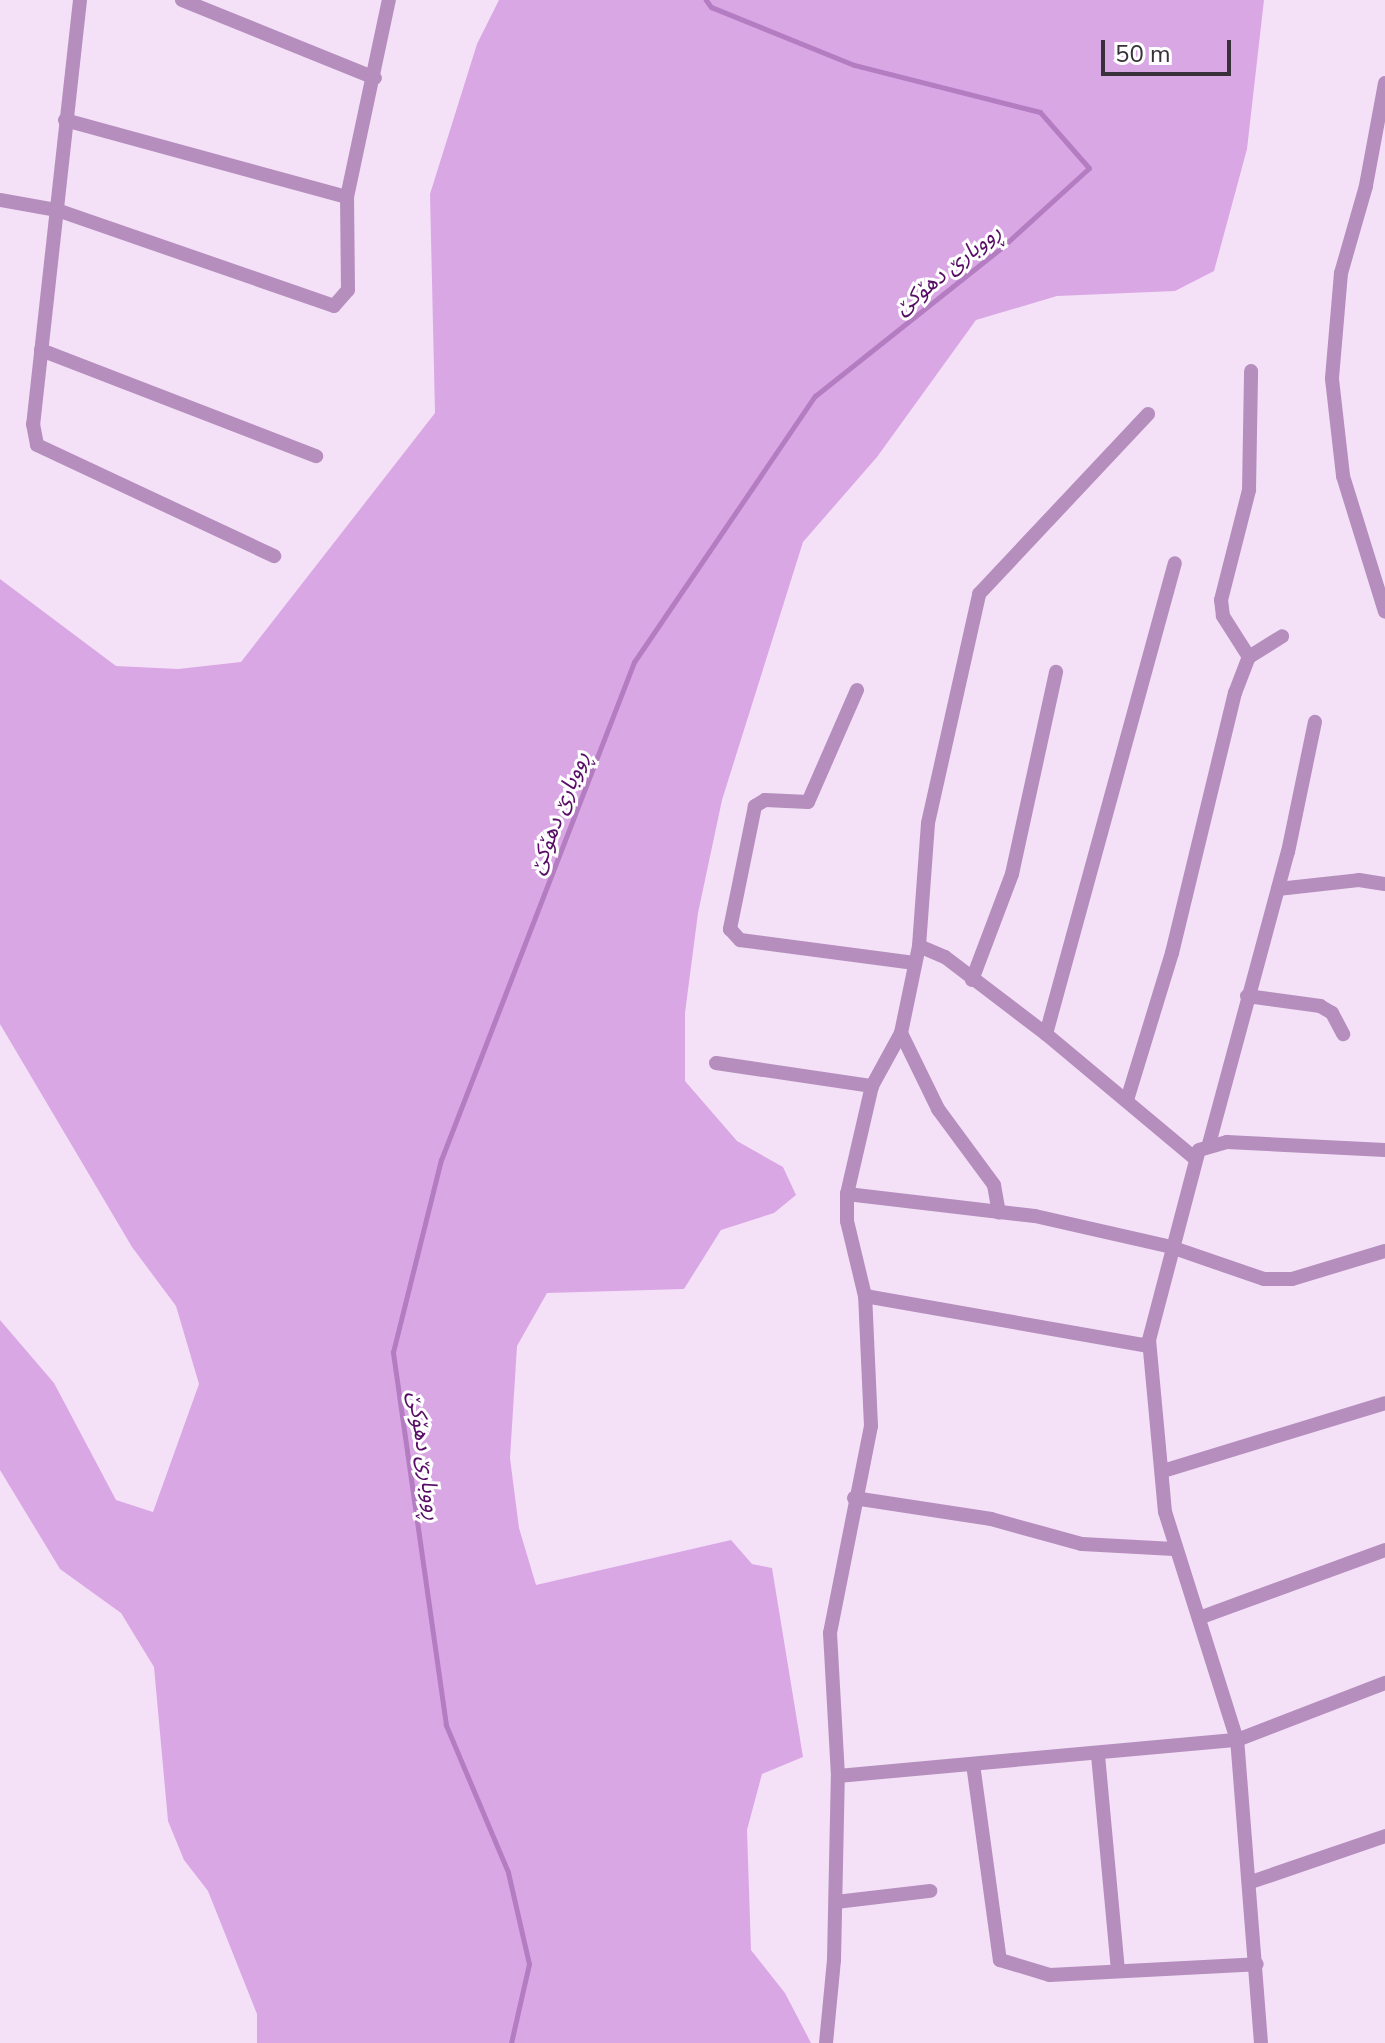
<!DOCTYPE html>
<html>
<head>
<meta charset="utf-8">
<style>
  body { margin:0 }
  #map { position:relative; width:1385px; height:2043px; overflow:hidden; background:#f4e1f8; font-family:"Nunito Sans","Noto Sans Arabic",sans-serif }
  div>[style] { position:absolute }
  .green>* { inset:0; background:#daa7e5 }
  .stream>* { height:5px; margin:-2.5px; padding:0 2.5px; transform-origin:2.5px; border-radius:2.5px; background:#b47cc1 }
  .street>* { height:14px; margin:-7px; padding:0 7px; transform-origin:7px; border-radius:7px; background:#b58ebd }
  span { translate:-50% -50%; white-space:nowrap; text-align:center; line-height:1.15; -webkit-text-stroke:6px #fff; paint-order:stroke }
  .water-label { font-size:22px; color:#570d65; font-style:italic }
  .scale { position:absolute; left:1101px; top:40px; width:130px; height:36px; box-sizing:border-box; border:4px solid #38313a; border-top:0; padding-left:10px; font-size:24px; line-height:28px; white-space:nowrap; color:#38313a; -webkit-text-stroke:6px #fff; paint-order:stroke }
</style>
</head>
<body>
<div id="map">
  <div class="green">
    <i style="clip-path:polygon(499px 0,1264px 0,1247px 149px,1214px 271px,1175px 291px,1057px 296px,976px 320px,877px 457px,803px 542px,722px 800px,698px 913px,685px 1013px,685px 1081px,737px 1141px,783px 1167px,796px 1195px,774px 1213px,721px 1230px,684px 1289px,547px 1293px,517px 1346px,510px 1458px,519px 1528px,536px 1585px,731px 1540px,752px 1564px,772px 1568px,803px 1757px,762px 1774px,747px 1830px,751px 1950px,785px 1993px,811px 2043px,257px 2043px,257px 2014px,208px 1891px,184px 1860px,168px 1821px,154px 1667px,121px 1613px,60px 1569px,0 1470px,0 1320px,54px 1383px,116px 1500px,153px 1512px,199px 1384px,176px 1306px,132px 1247px,0 1024px,0 579px,116px 666px,178px 669px,241px 662px,435px 413px,430px 194px,477px 44px)"></i>
  </div>
  <div class="stream">
    <i style="left:511px;top:2043px;width:81px;rotate:-77.2deg"></i>
    <i style="left:529px;top:1964px;width:94px;rotate:-102.9deg"></i>
    <i style="left:508px;top:1872px;width:160px;rotate:-112.9deg"></i>
    <i style="left:446px;top:1725px;width:377px;rotate:-98.1deg"></i>
    <i style="left:393px;top:1352px;width:198px;rotate:-76deg"></i>
    <i style="left:441px;top:1160px;width:534px;rotate:-68.82deg"></i>
    <i style="left:634px;top:662px;width:322px;rotate:-55.8deg"></i>
    <i style="left:815px;top:396px;width:236px;rotate:-38.5deg"></i>
    <i style="left:1000px;top:249px;width:120px;rotate:-42.3deg"></i>
    <i style="left:1089px;top:168px;width:74px;rotate:-131.2deg"></i>
    <i style="left:1040px;top:112px;width:192px;rotate:-165.8deg"></i>
    <i style="left:854px;top:65px;width:154px;rotate:-157.9deg"></i>
    <i style="left:711px;top:7px;width:9px;rotate:-126deg"></i>
  </div>
  <div class="street">
    <i style="left:80px;top:0;width:427px;rotate:96.3deg"></i>
    <i style="left:33px;top:424px;width:21px;rotate:79deg"></i>
    <i style="left:37px;top:445px;width:262px;rotate:25.1deg"></i>
    <i style="left:182px;top:0;width:208px;rotate:22deg"></i>
    <i style="left:1385px;top:83px;width:105px;rotate:100.5deg"></i>
    <i style="left:1366px;top:186px;width:91px;rotate:106deg"></i>
    <i style="left:1341px;top:273px;width:106px;rotate:94.9deg"></i>
    <i style="left:1332px;top:379px;width:98px;rotate:83.5deg"></i>
    <i style="left:1343px;top:476px;width:142px;rotate:72.8deg"></i>
    <i style="left:65px;top:120px;width:292px;rotate:15.3deg"></i>
    <i style="left:0;top:200px;width:58px;rotate:10deg"></i>
    <i style="left:57px;top:210px;width:293px;rotate:19.1deg"></i>
    <i style="left:334px;top:306px;width:21px;rotate:-49deg"></i>
    <i style="left:348px;top:290px;width:93px;rotate:-90.6deg"></i>
    <i style="left:347px;top:197px;width:201px;rotate:-78deg"></i>
    <i style="left:41px;top:350px;width:295px;rotate:21.1deg"></i>
    <i style="left:1249px;top:657px;width:49px;rotate:-122.4deg"></i>
    <i style="left:1223px;top:616px;width:16px;rotate:-97deg"></i>
    <i style="left:1221px;top:600px;width:114px;rotate:-75.7deg"></i>
    <i style="left:1249px;top:490px;width:119px;rotate:-89deg"></i>
    <i style="left:857px;top:690px;width:122px;rotate:113.6deg"></i>
    <i style="left:808px;top:802px;width:43px;rotate:-177.3deg"></i>
    <i style="left:765px;top:800px;width:12px;rotate:149deg"></i>
    <i style="left:755px;top:806px;width:126px;rotate:101.5deg"></i>
    <i style="left:730px;top:929px;width:15px;rotate:48deg"></i>
    <i style="left:740px;top:940px;width:176px;rotate:7.5deg"></i>
    <i style="left:1278px;top:889px;width:81px;rotate:-6.3deg"></i>
    <i style="left:1359px;top:880px;width:26px;rotate:9deg"></i>
    <i style="left:919px;top:946px;width:28px;rotate:23deg"></i>
    <i style="left:945px;top:957px;width:127px;rotate:37.3deg"></i>
    <i style="left:1046px;top:1034px;width:192px;rotate:39.9deg"></i>
    <i style="left:972px;top:980px;width:113px;rotate:-69.3deg"></i>
    <i style="left:1012px;top:874px;width:207px;rotate:-77.7deg"></i>
    <i style="left:1247px;top:996px;width:74px;rotate:7.8deg"></i>
    <i style="left:1320px;top:1006px;width:14px;rotate:30deg"></i>
    <i style="left:1332px;top:1013px;width:24px;rotate:62deg"></i>
    <i style="left:901px;top:1033px;width:85px;rotate:64deg"></i>
    <i style="left:938px;top:1109px;width:94px;rotate:53.6deg"></i>
    <i style="left:994px;top:1185px;width:28px;rotate:80deg"></i>
    <i style="left:1046px;top:1034px;width:488px;rotate:-74.7deg"></i>
    <i style="left:716px;top:1063px;width:158px;rotate:8.4deg"></i>
    <i style="left:1127px;top:1100px;width:154px;rotate:-73deg"></i>
    <i style="left:1172px;top:953px;width:268px;rotate:-76.4deg"></i>
    <i style="left:1235px;top:693px;width:39px;rotate:-69deg"></i>
    <i style="left:1249px;top:657px;width:39px;rotate:-32deg"></i>
    <i style="left:1209px;top:1144px;width:302px;rotate:-74.9deg"></i>
    <i style="left:1288px;top:852px;width:133px;rotate:-78.3deg"></i>
    <i style="left:847px;top:1194px;width:189px;rotate:6.7deg"></i>
    <i style="left:1035px;top:1216px;width:139px;rotate:12.8deg"></i>
    <i style="left:1171px;top:1247px;width:98px;rotate:19deg"></i>
    <i style="left:1264px;top:1279px;width:28px"></i>
    <i style="left:1292px;top:1279px;width:97px;rotate:-16.8deg"></i>
    <i style="left:865px;top:1296px;width:288px;rotate:10deg"></i>
    <i style="left:1163px;top:1471px;width:232px;rotate:-17deg"></i>
    <i style="left:854px;top:1498px;width:139px;rotate:8.7deg"></i>
    <i style="left:991px;top:1519px;width:94px;rotate:15.4deg"></i>
    <i style="left:1082px;top:1544px;width:92px;rotate:3.1deg"></i>
    <i style="left:1199px;top:1618px;width:198px;rotate:-20.1deg"></i>
    <i style="left:1098px;top:1755px;width:217px;rotate:84.7deg"></i>
    <i style="left:973px;top:1764px;width:198px;rotate:82.2deg"></i>
    <i style="left:1000px;top:1960px;width:52px;rotate:16.7deg"></i>
    <i style="left:1050px;top:1975px;width:207px;rotate:-3deg"></i>
    <i style="left:838px;top:1776px;width:401px;rotate:-5.2deg"></i>
    <i style="left:1237px;top:1740px;width:159px;rotate:-21.1deg"></i>
    <i style="left:1251px;top:1882px;width:142px;rotate:-18.9deg"></i>
    <i style="left:836px;top:1902px;width:95px;rotate:-6.7deg"></i>
    <i style="left:826px;top:2043px;width:83px;rotate:-84.5deg"></i>
    <i style="left:834px;top:1960px;width:184px;rotate:-88.8deg"></i>
    <i style="left:838px;top:1776px;width:143px;rotate:-93.2deg"></i>
    <i style="left:830px;top:1633px;width:211px;rotate:-78.8deg"></i>
    <i style="left:871px;top:1426px;width:130px;rotate:-92.6deg"></i>
    <i style="left:865px;top:1296px;width:77px;rotate:-103.5deg"></i>
    <i style="left:847px;top:1221px;width:27px;rotate:-90deg"></i>
    <i style="left:847px;top:1194px;width:111px;rotate:-77deg"></i>
    <i style="left:872px;top:1086px;width:60px;rotate:-61.3deg"></i>
    <i style="left:901px;top:1033px;width:89px;rotate:-78.3deg"></i>
    <i style="left:919px;top:946px;width:123px;rotate:-85.8deg"></i>
    <i style="left:928px;top:823px;width:235px;rotate:-77.4deg"></i>
    <i style="left:979px;top:594px;width:247px;rotate:-46.8deg"></i>
    <i style="left:1261px;top:2043px;width:304px;rotate:-94.5deg"></i>
    <i style="left:1237px;top:1740px;width:239px;rotate:-107.5deg"></i>
    <i style="left:1165px;top:1512px;width:173px;rotate:-95.3deg"></i>
    <i style="left:1149px;top:1340px;width:196px;rotate:-75.3deg"></i>
    <i style="left:1199px;top:1150px;width:29px;rotate:-16deg"></i>
    <i style="left:1227px;top:1142px;width:158px;rotate:2.9deg"></i>
  </div>
  <div class="water-label">
    <span style="left:948px;top:270px;rotate:-39deg">ڕووبارێ دهۆكێ</span>
    <span style="left:559px;top:813px;rotate:-69deg">ڕووبارێ دهۆكێ</span>
    <span style="left:424px;top:1456px;rotate:82deg">ڕووبارێ دهۆكێ</span>
  </div>
  <div class="scale">50 m</div>
</div>
</body>
</html>
